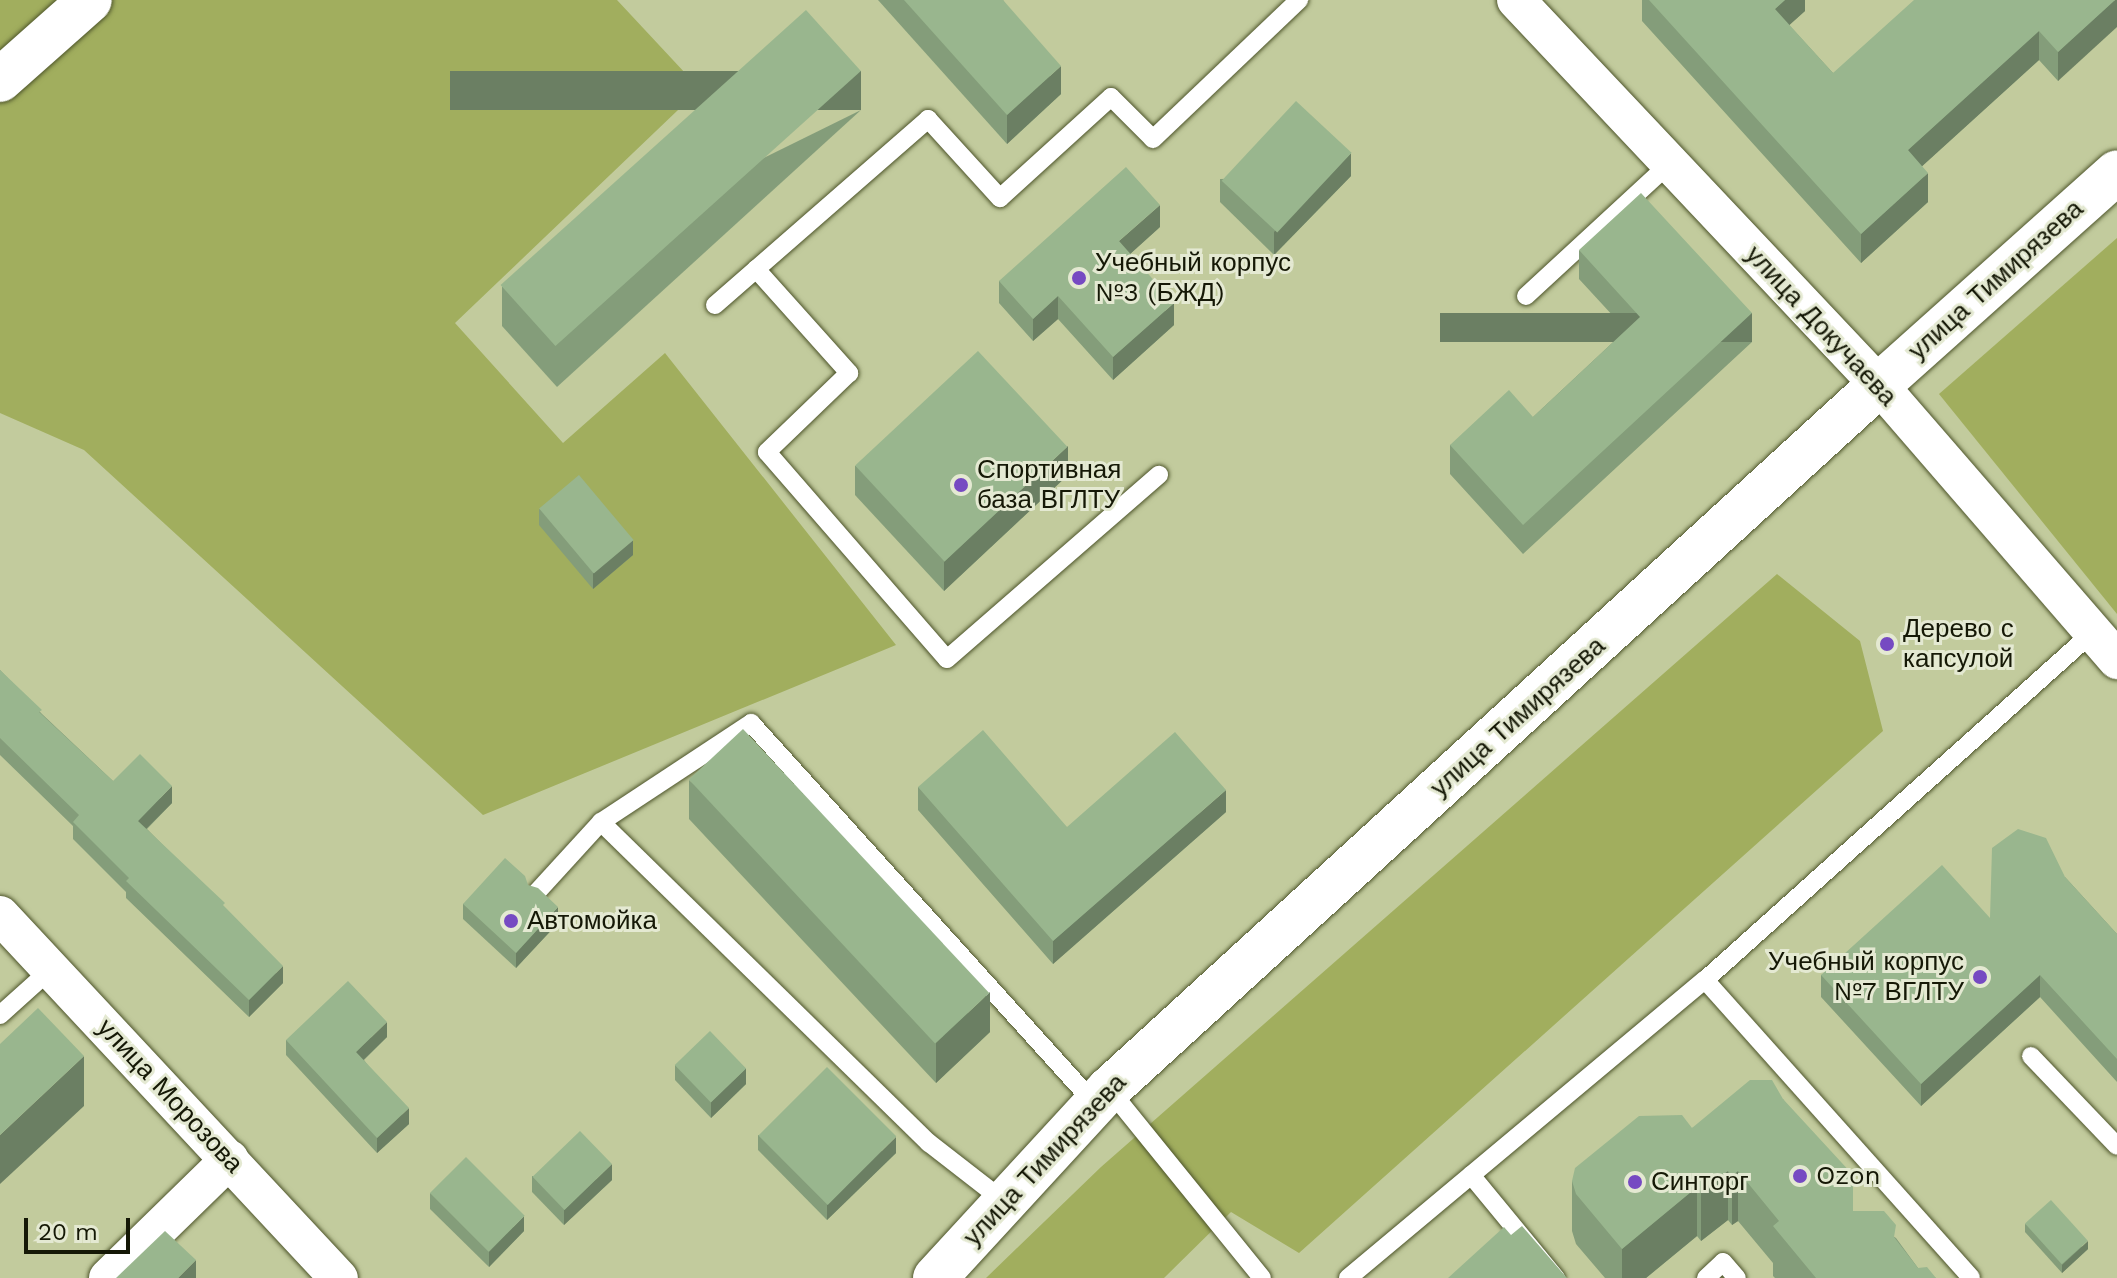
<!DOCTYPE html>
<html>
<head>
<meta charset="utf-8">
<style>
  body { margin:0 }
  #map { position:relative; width:2117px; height:1278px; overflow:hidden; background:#c2cb9d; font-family:"Work Sans",sans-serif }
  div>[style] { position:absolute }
  .green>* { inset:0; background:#a1ae5e }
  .roads { filter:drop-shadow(0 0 2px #4e552b) drop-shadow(0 0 2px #4e552b) }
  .lane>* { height:18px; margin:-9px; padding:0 9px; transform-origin:9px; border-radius:9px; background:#fff }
  .street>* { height:38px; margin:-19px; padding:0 19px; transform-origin:19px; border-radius:19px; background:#fff }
  .secondary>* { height:44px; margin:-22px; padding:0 22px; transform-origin:22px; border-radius:22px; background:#fff }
  .wall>* { inset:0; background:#849d7a }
  .shaded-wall>* { inset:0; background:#6b7f63; transform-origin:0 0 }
  .building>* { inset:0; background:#99b68e; transform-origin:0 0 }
  .dots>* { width:22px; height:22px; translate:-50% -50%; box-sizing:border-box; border:4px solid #e4e9d2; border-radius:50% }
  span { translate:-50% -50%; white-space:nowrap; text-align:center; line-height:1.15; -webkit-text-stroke:6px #e4e9d2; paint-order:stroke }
  .poi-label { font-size:26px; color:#151806 }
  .left { translate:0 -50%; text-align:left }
  .right { translate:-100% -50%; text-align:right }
  .street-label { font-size:26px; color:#151806 }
  .scale { position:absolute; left:24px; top:1218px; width:106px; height:36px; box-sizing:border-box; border:4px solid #151806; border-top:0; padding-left:10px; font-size:24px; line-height:28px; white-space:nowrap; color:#151806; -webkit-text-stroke:6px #e4e9d2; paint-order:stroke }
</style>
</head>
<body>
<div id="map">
  <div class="green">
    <i style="clip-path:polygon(0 0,617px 0,700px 89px,455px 323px,563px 443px,665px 353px,896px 645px,483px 815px,84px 450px,0 413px)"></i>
    <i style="clip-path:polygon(2117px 238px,2117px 614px,1939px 394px)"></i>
    <i style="clip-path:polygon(1777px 574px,1860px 641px,1883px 731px,1299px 1253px,1231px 1212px,1164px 1278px,986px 1278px,1101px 1167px)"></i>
  </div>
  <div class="roads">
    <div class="lane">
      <i style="left:756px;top:269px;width:140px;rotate:48.2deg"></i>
      <i style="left:849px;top:373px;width:114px;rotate:136.1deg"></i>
      <i style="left:767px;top:452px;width:274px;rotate:49deg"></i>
      <i style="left:947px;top:659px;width:281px;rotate:-41deg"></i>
      <i style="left:1526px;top:296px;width:195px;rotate:-42.7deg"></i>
      <i style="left:715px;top:305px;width:283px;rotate:-41.1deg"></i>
      <i style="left:928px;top:119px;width:107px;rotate:47.7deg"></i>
      <i style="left:1000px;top:198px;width:150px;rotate:-42.3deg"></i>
      <i style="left:1111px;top:97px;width:59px;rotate:45deg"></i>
      <i style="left:1153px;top:139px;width:202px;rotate:-43.6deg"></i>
      <i style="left:601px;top:822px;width:180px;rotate:-33.4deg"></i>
      <i style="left:751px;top:723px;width:513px;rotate:47.92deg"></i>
      <i style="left:537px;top:892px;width:95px;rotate:-47.6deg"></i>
      <i style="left:601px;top:822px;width:459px;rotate:44.4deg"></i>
      <i style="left:929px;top:1143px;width:96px;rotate:37.8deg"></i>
      <i style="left:1705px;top:980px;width:399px;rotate:48.2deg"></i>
      <i style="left:0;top:1015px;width:69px;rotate:-42deg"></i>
      <i style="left:2031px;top:1056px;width:124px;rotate:46.3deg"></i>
      <i style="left:1109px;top:1089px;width:243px;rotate:51deg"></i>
      <i style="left:1471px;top:1175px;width:134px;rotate:50.5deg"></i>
      <i style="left:1348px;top:1278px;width:465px;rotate:-39.9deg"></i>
      <i style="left:1705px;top:980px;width:521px;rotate:-41.89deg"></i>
      <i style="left:1706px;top:1278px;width:23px;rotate:-43deg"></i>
      <i style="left:1723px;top:1262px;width:21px;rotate:49deg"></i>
    </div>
    <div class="street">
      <i style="left:1516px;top:0;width:529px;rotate:46.68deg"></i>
      <i style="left:1879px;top:385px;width:364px;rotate:49.1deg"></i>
      <i style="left:0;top:915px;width:497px;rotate:47deg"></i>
      <i style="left:108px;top:1278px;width:170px;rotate:-44.3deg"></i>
    </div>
    <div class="secondary">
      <i style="left:0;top:80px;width:120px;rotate:-41.6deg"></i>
      <i style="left:935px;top:1278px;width:257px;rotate:-47.4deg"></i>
      <i style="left:1109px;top:1089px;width:1043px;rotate:-42.44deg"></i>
      <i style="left:1879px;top:385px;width:319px;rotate:-41.8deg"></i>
    </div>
  </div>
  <div class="wall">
    <i style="clip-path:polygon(878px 0,1003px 0,1061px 94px,1007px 144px)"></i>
    <i style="clip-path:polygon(1642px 0,1805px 0,1805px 11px,1789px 25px,1833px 73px,2117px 0,2058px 81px,2039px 60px,1922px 166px,1928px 202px,1861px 263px,1642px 21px)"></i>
    <i style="clip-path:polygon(861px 110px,557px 387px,502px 326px,502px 287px)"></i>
    <i style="clip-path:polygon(1351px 176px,1274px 255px,1220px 202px,1220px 179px)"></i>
    <i style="clip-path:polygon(1160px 227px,1130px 254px,1174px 325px,1113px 380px,1058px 319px,1033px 341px,999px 303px,999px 281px)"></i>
    <i style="clip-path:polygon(1579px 250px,1752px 342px,1523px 554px,1450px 474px,1450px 445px,1533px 417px,1626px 330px,1579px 279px)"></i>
    <i style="clip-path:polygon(855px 466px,1068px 475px,944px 591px,855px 495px)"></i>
    <i style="clip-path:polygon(539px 509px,633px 555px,593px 589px,539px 525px)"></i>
    <i style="clip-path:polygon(0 670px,42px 714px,113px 781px,172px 803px,147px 829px,225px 908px,283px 983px,249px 1017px,126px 898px,126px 892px,73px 839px,73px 826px,0 755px)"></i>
    <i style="clip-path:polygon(689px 780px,990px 1032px,936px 1083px,689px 819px)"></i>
    <i style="clip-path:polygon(918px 787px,1067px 827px,1226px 812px,1053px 964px,918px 810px)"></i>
    <i style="clip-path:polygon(2065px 877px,2117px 934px,2117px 1082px,2040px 997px,1921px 1106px,1821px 997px,1821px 975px,1990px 918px)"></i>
    <i style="clip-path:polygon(528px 885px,558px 923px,516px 968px,463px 919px,463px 904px)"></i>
    <i style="clip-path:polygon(387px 1037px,364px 1060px,409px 1124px,377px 1153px,286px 1055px,286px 1040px)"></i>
    <i style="clip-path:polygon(675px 1065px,746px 1084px,711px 1118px,675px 1080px)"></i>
    <i style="clip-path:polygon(1783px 1099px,1853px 1211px,1896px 1238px,1918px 1268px,1936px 1278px,1775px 1278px,1773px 1276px,1773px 1263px,1738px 1221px,1732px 1225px,1728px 1220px,1701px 1241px,1697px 1236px,1646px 1278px,1605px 1278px,1576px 1244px,1572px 1231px,1572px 1181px,1692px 1128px)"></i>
    <i style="clip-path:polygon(758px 1135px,896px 1153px,827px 1220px,758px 1150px)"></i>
    <i style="clip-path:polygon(532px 1176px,612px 1180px,564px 1225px,532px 1192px)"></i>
    <i style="clip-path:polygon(430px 1193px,524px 1231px,489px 1267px,430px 1209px)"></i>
    <i style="clip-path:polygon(2025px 1224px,2088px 1249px,2062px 1273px,2025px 1232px)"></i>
  </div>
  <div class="shaded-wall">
    <i style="clip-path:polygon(1785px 0,1805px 0,1805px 11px,1775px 38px,1775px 9px)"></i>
    <i style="clip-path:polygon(2115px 0,2117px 0,2117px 27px,2058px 81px,2058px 52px)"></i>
    <i style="clip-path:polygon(2039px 31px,2039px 60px,1908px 179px,1908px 150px)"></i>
    <i style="clip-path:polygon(1061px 66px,1061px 94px,1007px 144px,1007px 115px)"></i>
    <i style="left:861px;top:71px;width:39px;height:411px;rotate:90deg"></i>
    <i style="clip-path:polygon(1351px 153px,1351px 176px,1274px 255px,1274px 232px)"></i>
    <i style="clip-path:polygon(1928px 173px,1928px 202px,1861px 263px,1861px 234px)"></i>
    <i style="clip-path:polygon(1160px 205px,1160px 227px,1119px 264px,1119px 241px)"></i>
    <i style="clip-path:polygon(1058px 296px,1058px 319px,1033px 341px,1033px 319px)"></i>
    <i style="clip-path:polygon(1174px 303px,1174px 325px,1113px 380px,1113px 357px)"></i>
    <i style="left:1752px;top:313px;width:29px;height:312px;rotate:90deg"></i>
    <i style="clip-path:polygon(1068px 446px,1068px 475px,944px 591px,944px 562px)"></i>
    <i style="clip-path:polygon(633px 540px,633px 555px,593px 589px,593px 573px)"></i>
    <i style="clip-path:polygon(172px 786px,172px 803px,138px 837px,138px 821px)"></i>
    <i style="clip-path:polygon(1226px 790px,1226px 812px,1053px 964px,1053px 941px)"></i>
    <i style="clip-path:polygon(558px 907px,558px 923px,516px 968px,516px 953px)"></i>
    <i style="clip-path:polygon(283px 966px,283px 983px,249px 1017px,249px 1000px)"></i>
    <i style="clip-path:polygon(2040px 975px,2040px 997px,1921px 1106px,1921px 1084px)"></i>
    <i style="clip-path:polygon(990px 992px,990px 1032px,936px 1083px,936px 1043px)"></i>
    <i style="clip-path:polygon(387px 1022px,387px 1037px,356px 1067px,356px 1052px)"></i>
    <i style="clip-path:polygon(84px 1056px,84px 1106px,0 1184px,0 1135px)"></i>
    <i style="clip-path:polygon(746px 1068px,746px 1084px,711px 1118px,711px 1102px)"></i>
    <i style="clip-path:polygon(409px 1108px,409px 1124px,377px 1153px,377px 1138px)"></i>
    <i style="clip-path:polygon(896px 1137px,896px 1153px,827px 1220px,827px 1205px)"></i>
    <i style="clip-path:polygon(612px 1164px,612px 1180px,564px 1225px,564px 1210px)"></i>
    <i style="clip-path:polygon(1728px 1171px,1728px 1220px,1701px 1241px,1701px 1191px)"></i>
    <i style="clip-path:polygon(1738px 1171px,1738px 1221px,1732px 1225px,1732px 1176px)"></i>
    <i style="clip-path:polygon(1697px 1187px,1697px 1236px,1646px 1278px,1622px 1278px,1622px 1249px)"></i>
    <i style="clip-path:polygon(524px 1216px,524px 1231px,489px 1267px,489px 1252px)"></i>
    <i style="clip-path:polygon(2088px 1241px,2088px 1249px,2062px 1273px,2062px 1265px)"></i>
    <i style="clip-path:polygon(196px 1260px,196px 1278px,178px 1278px)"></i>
  </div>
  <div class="building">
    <i style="clip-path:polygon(904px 0,1003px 0,1061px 66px,1007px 115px)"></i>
    <i style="clip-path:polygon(1649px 0,1785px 0,1775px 9px,1833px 73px,1914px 0,2115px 0,2058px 52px,2039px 31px,1908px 150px,1928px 173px,1861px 234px)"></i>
    <i style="left:806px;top:10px;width:82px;height:411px;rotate:48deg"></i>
    <i style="left:1296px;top:101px;width:76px;height:109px;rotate:43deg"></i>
    <i style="clip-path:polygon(1126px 167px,1160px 205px,1119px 241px,1174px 303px,1113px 357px,1058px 296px,1033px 319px,999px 281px)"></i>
    <i style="clip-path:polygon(1641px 193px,1752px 313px,1523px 525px,1450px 445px,1509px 390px,1533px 417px,1640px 317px,1579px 250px)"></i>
    <i style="left:978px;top:351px;width:131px;height:168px;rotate:47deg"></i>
    <i style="left:579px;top:475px;width:85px;height:52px;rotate:50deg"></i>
    <i style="clip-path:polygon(0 670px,42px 710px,39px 712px,113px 781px,140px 754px,172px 786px,138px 821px,225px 903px,223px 905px,283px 966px,249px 1000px,126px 881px,129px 878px,73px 822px,79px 815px,0 738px)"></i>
    <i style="left:743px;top:729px;width:361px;height:74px;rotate:47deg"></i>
    <i style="clip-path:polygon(983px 730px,1067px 827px,1175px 732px,1226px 790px,1053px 941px,918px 787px)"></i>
    <i style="clip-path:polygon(2018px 829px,2046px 838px,2065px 877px,2117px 934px,2117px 1059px,2040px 975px,1921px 1084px,1821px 975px,1942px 865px,1990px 918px,1992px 848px)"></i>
    <i style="clip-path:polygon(505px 858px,525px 876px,528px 885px,538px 888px,558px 907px,516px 953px,463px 904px)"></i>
    <i style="clip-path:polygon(348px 981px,387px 1022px,356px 1052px,409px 1108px,377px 1138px,286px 1040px)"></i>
    <i style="clip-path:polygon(38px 1008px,84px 1056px,0 1135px,0 1044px)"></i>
    <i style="left:710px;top:1031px;width:52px;height:49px;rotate:46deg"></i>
    <i style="left:827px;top:1067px;width:98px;height:97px;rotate:45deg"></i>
    <i style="clip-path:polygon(1750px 1080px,1772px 1080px,1783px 1099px,1853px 1175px,1853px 1211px,1884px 1211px,1896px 1225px,1894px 1237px,1918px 1268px,1927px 1267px,1936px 1278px,1816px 1278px,1773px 1226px,1779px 1221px,1738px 1171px,1732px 1176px,1728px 1171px,1701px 1191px,1697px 1187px,1622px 1249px,1576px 1194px,1572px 1181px,1575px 1168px,1639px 1116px,1682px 1115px,1692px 1128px)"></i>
    <i style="left:580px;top:1131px;width:46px;height:66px;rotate:46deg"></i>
    <i style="left:466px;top:1157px;width:83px;height:51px;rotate:45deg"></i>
    <i style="left:2051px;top:1200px;width:55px;height:35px;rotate:48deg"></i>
    <i style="clip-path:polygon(1522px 1226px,1567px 1278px,1448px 1278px,1504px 1227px,1511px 1235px)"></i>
    <i style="clip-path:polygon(165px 1231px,196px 1260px,178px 1278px,116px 1278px)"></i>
  </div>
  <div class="dots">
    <i style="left:1079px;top:278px;background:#764ac2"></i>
    <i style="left:961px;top:485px;background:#764ac2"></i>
    <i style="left:1887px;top:644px;background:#764ac2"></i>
    <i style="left:511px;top:921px;background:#764ac2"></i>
    <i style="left:1980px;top:977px;background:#764ac2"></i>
    <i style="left:1800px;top:1176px;background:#764ac2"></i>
    <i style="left:1635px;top:1182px;background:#764ac2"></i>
  </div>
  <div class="poi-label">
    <span class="left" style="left:1095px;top:278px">Учебный корпус<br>№3 (БЖД)</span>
    <span class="left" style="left:977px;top:485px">Спортивная<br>база ВГЛТУ</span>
    <span class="left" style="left:1903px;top:644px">Дерево с<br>капсулой</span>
    <span class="left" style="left:527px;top:921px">Автомойка</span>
    <span class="right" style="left:1964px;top:977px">Учебный корпус<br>№7 ВГЛТУ</span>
    <span class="left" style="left:1816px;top:1176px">Ozon</span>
    <span class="left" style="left:1651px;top:1182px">Синторг</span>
  </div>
  <div class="street-label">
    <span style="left:1996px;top:280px;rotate:-42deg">улица Тимирязева</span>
    <span style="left:1821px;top:326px;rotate:47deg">улица Докучаева</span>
    <span style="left:1518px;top:717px;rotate:-42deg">улица Тимирязева</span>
    <span style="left:170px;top:1096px;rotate:47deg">улица Морозова</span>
    <span style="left:1045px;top:1160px;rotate:-47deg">улица Тимирязева</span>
  </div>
  <div class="scale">20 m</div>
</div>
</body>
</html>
